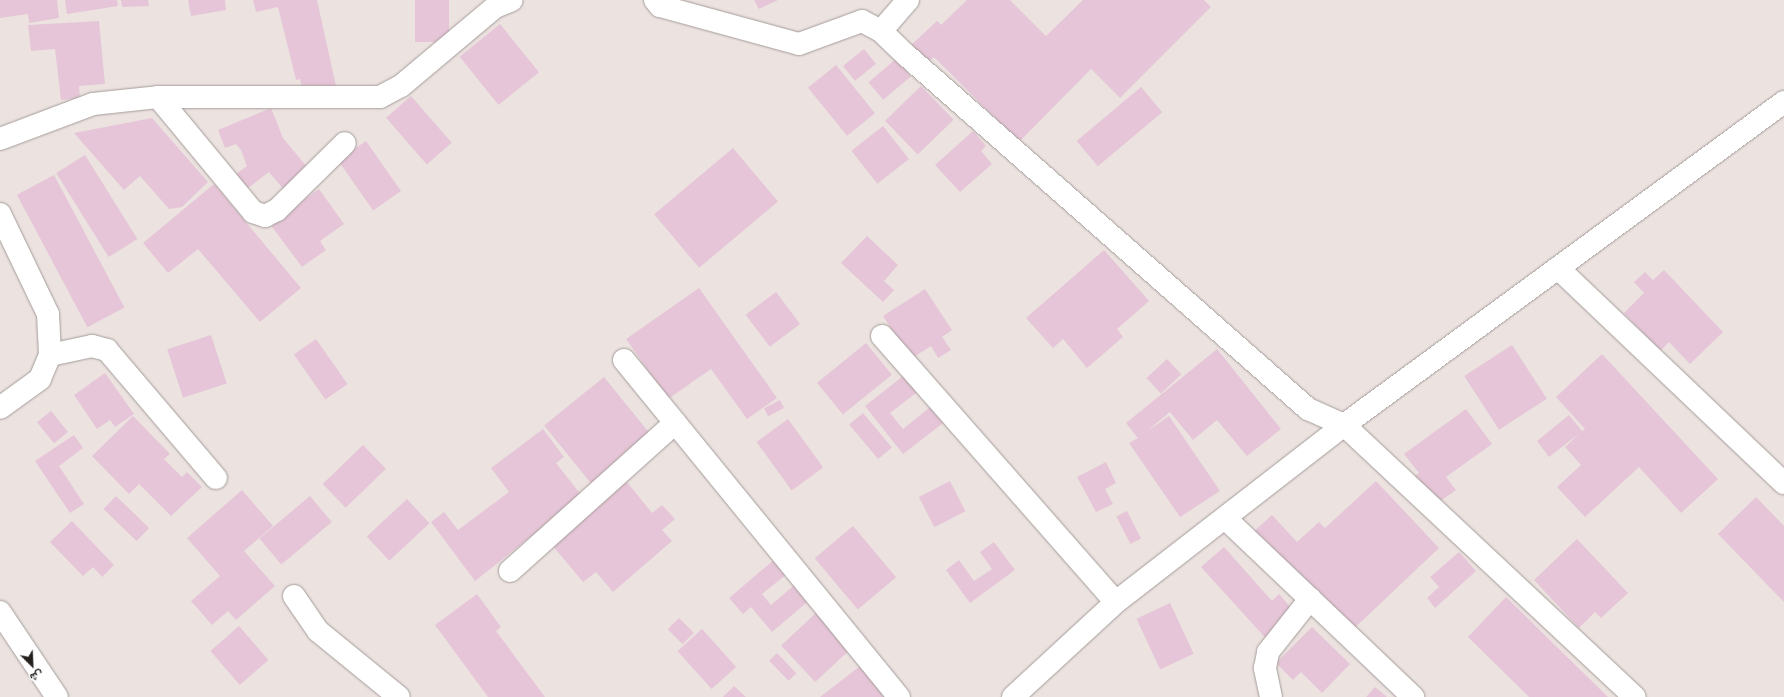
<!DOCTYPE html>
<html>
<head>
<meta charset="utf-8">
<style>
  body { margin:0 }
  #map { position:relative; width:1784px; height:697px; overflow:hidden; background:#ece3e0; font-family:"Crimson Pro",Vazirmatn,serif }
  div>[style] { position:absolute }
  .building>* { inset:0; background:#e5c5d7; transform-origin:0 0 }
  .roads { filter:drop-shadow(0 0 1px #a49c99) drop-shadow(0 0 1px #a49c99) }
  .street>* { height:22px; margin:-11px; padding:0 11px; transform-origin:11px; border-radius:11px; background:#fff }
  span { translate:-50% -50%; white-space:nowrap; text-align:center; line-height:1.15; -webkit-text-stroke:3px #fff; paint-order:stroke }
  .north { position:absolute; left:12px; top:645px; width:40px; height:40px; -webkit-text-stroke:3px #fff; paint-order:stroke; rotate:156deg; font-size:11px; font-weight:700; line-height:16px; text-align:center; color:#221f1d }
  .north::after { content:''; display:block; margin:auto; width:14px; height:18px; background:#221f1d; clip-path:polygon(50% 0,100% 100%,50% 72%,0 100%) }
</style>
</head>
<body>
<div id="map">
  <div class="building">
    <i style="clip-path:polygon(0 0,57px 0,59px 18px,29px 23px,28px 14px,0 18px)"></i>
    <i style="clip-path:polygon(65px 0,117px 0,118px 6px,67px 14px)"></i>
    <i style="clip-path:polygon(121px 0,148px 0,149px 6px,122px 7px)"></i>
    <i style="clip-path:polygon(188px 0,225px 0,226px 10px,191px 16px)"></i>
    <i style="clip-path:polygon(253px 0,317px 0,336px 86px,304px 98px,300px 79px,296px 80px,278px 7px,256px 12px)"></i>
    <i style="left:415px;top:0;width:34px;height:42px"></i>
    <i style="clip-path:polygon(754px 0,778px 0,759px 9px)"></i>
    <i style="clip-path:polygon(967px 0,1010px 0,1046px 36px,1083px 0,1204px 0,1211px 7px,1120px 98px,1091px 69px,1019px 142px,934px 57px,927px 63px,910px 46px,937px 21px,941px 25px)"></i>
    <i style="clip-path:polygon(99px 21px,105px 84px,79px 86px,80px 98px,61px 100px,55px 49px,31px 51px,28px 25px)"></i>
    <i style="left:500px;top:24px;width:62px;height:52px;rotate:51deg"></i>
    <i style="left:864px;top:49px;width:19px;height:27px;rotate:51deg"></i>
    <i style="left:896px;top:59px;width:23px;height:36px;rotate:50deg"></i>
    <i style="left:836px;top:65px;width:62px;height:36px;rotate:51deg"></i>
    <i style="left:921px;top:86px;width:47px;height:50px;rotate:46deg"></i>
    <i style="left:1141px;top:87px;width:33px;height:84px;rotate:50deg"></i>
    <i style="left:411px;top:96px;width:62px;height:33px;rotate:49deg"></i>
    <i style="clip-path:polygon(271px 108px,283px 138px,313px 174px,285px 191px,269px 172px,248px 188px,236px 174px,247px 166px,241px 150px,236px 144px,225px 148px,218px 130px)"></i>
    <i style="clip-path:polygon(152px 118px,208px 182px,182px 207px,169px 209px,140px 176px,124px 190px,74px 133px)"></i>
    <i style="left:883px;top:126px;width:42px;height:40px;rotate:52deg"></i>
    <i style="clip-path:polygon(973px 131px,986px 146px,981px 151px,992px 164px,960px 192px,935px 165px)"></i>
    <i style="left:366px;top:141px;width:61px;height:34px;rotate:55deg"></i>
    <i style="left:733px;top:148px;width:70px;height:103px;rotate:50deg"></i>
    <i style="left:85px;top:155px;width:99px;height:34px;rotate:58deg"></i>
    <i style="left:54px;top:175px;width:150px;height:42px;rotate:62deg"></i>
    <i style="clip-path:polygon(214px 184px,301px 288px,260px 322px,198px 249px,168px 273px,143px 243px)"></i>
    <i style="clip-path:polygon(319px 189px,344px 224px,320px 241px,326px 250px,302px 267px,270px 224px)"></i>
    <i style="clip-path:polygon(867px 236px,898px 265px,884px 281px,894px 290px,883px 302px,841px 263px)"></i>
    <i style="clip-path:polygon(1104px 250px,1149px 301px,1117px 329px,1123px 337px,1087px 368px,1063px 339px,1053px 348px,1026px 318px)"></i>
    <i style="clip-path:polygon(1664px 270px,1723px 332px,1690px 364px,1669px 342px,1660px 351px,1624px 313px,1644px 293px,1634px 282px,1645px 272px,1653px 280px)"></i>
    <i style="clip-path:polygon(699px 288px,777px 398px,747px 419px,711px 369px,668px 399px,626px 339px)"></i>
    <i style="clip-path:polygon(925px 289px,952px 330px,942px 337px,951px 350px,938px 358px,931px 346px,911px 359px,883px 316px)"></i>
    <i style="left:776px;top:292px;width:40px;height:38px;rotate:53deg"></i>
    <i style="left:211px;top:335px;width:51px;height:46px;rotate:72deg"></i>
    <i style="left:316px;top:339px;width:55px;height:27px;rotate:55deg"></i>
    <i style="left:866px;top:343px;width:41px;height:63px;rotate:51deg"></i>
    <i style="left:1512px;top:345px;width:64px;height:57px;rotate:57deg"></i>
    <i style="clip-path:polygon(1217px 349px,1281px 429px,1247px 456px,1217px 420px,1193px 440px,1170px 412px,1146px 432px,1169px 416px,1220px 491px,1180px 517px,1129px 443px,1138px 438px,1126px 423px)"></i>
    <i style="clip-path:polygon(1602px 354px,1718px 479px,1681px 513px,1639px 467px,1585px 517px,1557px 487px,1581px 465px,1565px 447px,1580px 433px,1549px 457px,1537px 441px,1569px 415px,1582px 431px,1585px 429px,1556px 397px)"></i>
    <i style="left:1167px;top:359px;width:21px;height:28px;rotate:47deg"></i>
    <i style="clip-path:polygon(105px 373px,134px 414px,115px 427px,110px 420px,97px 429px,74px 395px)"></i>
    <i style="clip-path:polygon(907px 373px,920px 390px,890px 413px,903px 429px,934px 404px,947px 420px,903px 454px,865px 406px)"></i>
    <i style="left:604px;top:377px;width:76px;height:77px;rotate:51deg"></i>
    <i style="left:780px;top:400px;width:9px;height:18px;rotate:63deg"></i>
    <i style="clip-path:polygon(1466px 409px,1492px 444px,1446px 477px,1456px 490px,1435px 505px,1414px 477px,1419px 473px,1404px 454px)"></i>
    <i style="left:51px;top:411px;width:27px;height:18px;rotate:51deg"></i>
    <i style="left:863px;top:413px;width:45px;height:18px;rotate:50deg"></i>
    <i style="clip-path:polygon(133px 416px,170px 454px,164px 459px,182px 477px,187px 472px,202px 487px,171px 516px,139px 484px,129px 494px,92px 456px)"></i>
    <i style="left:788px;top:419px;width:60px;height:39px;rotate:54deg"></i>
    <i style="clip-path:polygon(543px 429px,564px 457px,556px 463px,582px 496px,475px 581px,431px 522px,444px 512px,458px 530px,509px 492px,491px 468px)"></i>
    <i style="clip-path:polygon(74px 435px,83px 448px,59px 466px,84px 504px,70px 513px,35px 461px)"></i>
    <i style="left:363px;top:445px;width:33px;height:56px;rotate:46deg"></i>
    <i style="clip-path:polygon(1106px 462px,1116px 483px,1105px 489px,1113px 504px,1096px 512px,1077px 477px)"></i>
    <i style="left:950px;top:481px;width:34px;height:35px;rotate:63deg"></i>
    <i style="clip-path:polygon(1376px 481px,1439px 548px,1345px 637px,1250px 535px,1272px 515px,1297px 542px,1319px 522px,1325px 528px)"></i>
    <i style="clip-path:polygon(627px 482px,652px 513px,662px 505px,675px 519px,662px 530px,672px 541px,613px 592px,596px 572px,583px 582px,552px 545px)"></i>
    <i style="clip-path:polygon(242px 490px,273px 526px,244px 551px,275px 586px,236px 620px,228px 611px,212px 625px,191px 601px,220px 576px,187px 538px)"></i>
    <i style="left:116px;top:496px;width:46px;height:18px;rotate:44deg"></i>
    <i style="left:310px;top:496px;width:34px;height:66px;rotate:50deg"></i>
    <i style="clip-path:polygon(1756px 497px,1784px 526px,1784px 602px,1718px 534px)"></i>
    <i style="left:407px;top:499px;width:33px;height:55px;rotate:47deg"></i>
    <i style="left:1127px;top:511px;width:31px;height:12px;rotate:63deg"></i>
    <i style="clip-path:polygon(72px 521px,114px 565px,102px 577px,93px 567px,83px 576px,50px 542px)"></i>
    <i style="left:853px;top:526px;width:67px;height:50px;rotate:50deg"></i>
    <i style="clip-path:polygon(1577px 539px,1628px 593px,1601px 618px,1595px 612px,1579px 628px,1534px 580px)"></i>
    <i style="clip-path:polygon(994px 542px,1015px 570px,970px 603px,946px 570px,959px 560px,974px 581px,992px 569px,980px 552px)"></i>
    <i style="clip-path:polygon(1224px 547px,1272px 601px,1279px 594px,1299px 617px,1270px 643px,1201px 567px)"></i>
    <i style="clip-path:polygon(1459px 552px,1476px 571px,1435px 608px,1427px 598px,1439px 587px,1430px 577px)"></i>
    <i style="clip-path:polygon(775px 559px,787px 574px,762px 594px,771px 605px,798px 582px,812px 598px,772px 632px,751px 607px,743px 614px,729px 598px)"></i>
    <i style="clip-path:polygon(477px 594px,501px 627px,496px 631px,545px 697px,488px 697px,435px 625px)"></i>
    <i style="clip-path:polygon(1506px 597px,1608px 697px,1529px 697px,1468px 637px)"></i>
    <i style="left:1170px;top:603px;width:56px;height:37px;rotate:65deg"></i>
    <i style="left:817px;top:612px;width:50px;height:49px;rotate:47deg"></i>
    <i style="left:679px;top:618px;width:21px;height:16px;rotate:45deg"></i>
    <i style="left:239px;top:626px;width:45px;height:38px;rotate:49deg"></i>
    <i style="clip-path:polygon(1312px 627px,1350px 664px,1322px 693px,1301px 672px,1293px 680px,1276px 663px)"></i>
    <i style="left:702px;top:629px;width:51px;height:33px;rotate:48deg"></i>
    <i style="left:777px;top:653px;width:28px;height:11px;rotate:46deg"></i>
    <i style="clip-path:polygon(864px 663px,891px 697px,820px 697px)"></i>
    <i style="clip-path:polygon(734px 686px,746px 697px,723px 697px)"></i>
    <i style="clip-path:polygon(1375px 687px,1387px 697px,1366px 697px)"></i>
  </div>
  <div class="roads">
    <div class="street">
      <i style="left:655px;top:0;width:8px;rotate:50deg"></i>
      <i style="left:660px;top:6px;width:144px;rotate:15.3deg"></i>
      <i style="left:799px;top:44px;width:67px;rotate:-20.1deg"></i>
      <i style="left:862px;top:21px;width:21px;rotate:28deg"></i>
      <i style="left:908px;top:0;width:41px;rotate:131.1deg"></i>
      <i style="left:881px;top:31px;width:35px;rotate:44deg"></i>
      <i style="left:906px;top:55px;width:536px;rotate:41.37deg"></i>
      <i style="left:1308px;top:409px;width:39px;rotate:24deg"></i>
      <i style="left:1344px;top:425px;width:398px;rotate:43.1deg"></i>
      <i style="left:158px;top:97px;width:149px;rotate:50.4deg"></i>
      <i style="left:253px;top:212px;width:13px;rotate:18deg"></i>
      <i style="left:265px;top:216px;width:13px;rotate:-27deg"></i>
      <i style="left:277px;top:210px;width:95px;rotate:-44.6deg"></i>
      <i style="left:0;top:139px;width:99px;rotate:-20.6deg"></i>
      <i style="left:93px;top:104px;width:65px;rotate:-6.1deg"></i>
      <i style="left:158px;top:97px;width:222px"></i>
      <i style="left:380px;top:97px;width:24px;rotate:-28deg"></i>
      <i style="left:401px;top:86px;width:123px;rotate:-40deg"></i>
      <i style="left:495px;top:7px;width:18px;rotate:-22deg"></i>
      <i style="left:0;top:214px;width:111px;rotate:64.4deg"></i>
      <i style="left:48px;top:314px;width:41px;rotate:87.2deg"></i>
      <i style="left:50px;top:355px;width:26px;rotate:113deg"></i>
      <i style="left:40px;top:379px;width:49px;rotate:144.1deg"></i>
      <i style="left:1558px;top:268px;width:312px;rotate:43.6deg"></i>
      <i style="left:882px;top:336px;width:354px;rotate:48.7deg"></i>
      <i style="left:50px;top:355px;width:43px;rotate:-12.1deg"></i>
      <i style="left:92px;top:346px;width:16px;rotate:15deg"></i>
      <i style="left:107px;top:350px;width:168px;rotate:49.6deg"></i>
      <i style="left:624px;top:360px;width:435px;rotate:50.8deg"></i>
      <i style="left:1225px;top:518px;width:260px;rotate:43.6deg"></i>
      <i style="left:510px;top:571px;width:222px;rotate:-41.9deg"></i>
      <i style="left:294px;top:596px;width:42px;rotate:55.6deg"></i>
      <i style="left:318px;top:631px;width:104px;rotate:39.2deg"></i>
      <i style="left:0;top:612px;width:102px;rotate:56.2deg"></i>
      <i style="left:1013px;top:697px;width:140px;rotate:-42.7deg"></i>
      <i style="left:1116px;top:602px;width:289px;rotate:-37.8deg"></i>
      <i style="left:1344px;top:425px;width:546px;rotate:-36.28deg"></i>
      <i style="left:1271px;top:697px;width:30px;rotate:-102deg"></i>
      <i style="left:1265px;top:668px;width:16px;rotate:-79deg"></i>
      <i style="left:1268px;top:652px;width:68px;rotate:-51.6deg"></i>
    </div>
  </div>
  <div class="north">ش</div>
</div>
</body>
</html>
